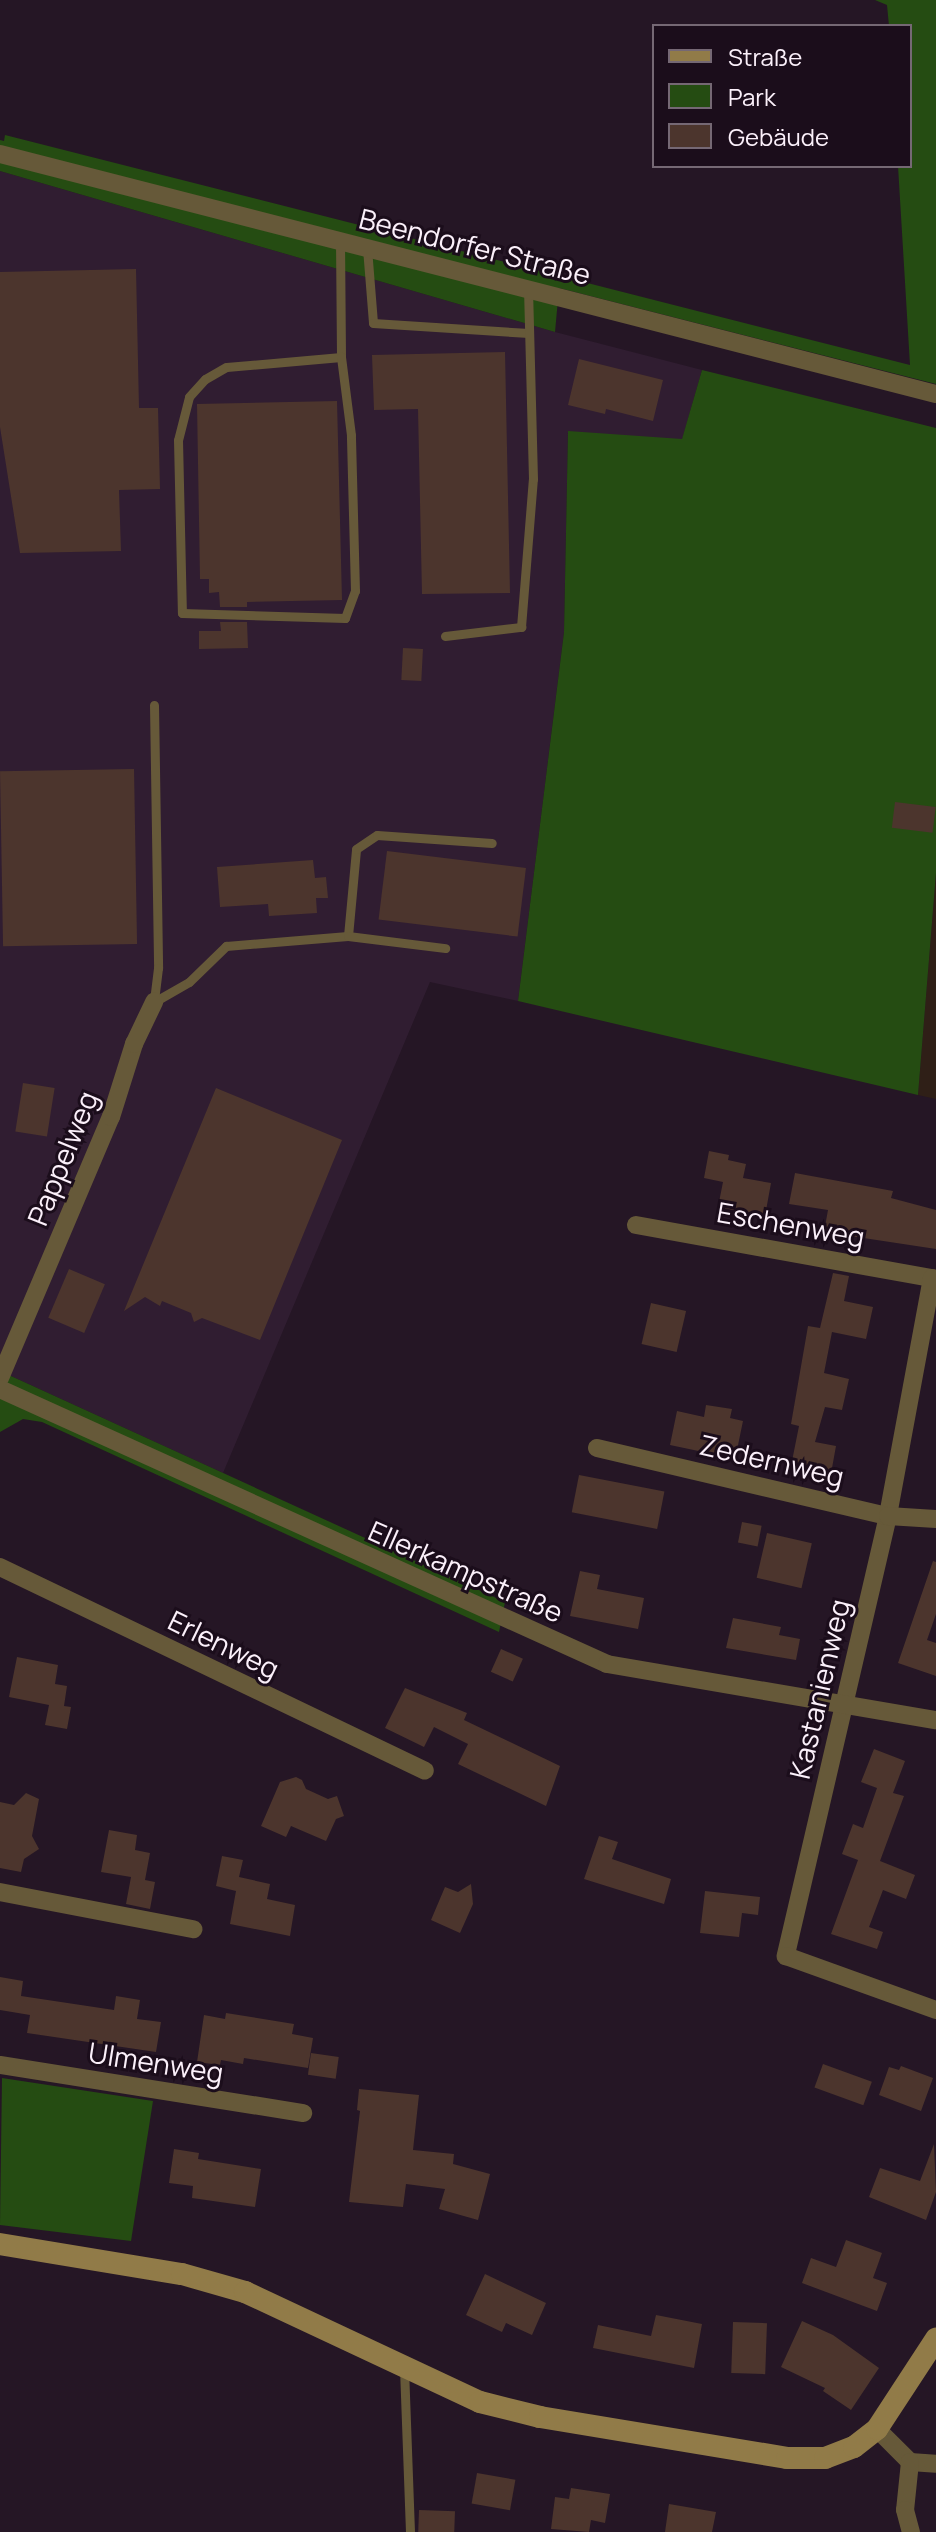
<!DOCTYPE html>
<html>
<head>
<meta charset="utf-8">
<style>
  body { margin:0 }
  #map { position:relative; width:936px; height:2532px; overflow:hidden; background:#251625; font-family:Manrope,sans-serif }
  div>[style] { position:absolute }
  .built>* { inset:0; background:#301d31 }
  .education>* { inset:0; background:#2f1f17 }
  .green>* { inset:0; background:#254c12 }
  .building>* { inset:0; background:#4c352d; transform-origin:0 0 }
  .service>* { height:9px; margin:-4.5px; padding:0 4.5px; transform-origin:4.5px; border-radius:4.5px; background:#665939 }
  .minor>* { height:18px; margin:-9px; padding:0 9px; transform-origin:9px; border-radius:9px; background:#665939 }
  .secondary>* { height:22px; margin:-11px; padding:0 11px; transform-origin:11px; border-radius:11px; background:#917b48 }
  span { translate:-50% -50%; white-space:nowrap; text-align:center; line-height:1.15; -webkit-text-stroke:6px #1b0d1b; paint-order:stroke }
  .street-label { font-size:28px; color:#fbf0fa }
  .legend { position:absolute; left:652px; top:24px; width:260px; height:144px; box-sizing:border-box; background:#1b0d1b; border:2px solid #756874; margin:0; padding:10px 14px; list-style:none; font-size:24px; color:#fbf0fa }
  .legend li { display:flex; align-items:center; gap:16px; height:40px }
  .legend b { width:40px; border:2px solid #756874 }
</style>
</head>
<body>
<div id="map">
  <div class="built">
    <i style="clip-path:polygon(0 171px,555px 332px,702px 370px,682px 440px,568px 432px,564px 632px,518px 1001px,430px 982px,223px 1473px,0 1371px)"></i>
  </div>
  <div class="education">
    <i style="clip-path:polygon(936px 873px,936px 1099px,918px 1095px)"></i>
  </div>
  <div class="green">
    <i style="clip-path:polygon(875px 0,936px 0,936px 384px,559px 288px,555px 332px,0 171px,0 140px,4px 141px,5px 135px,910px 365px,898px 166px,910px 166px,910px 26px,889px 26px,887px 5px)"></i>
    <i style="clip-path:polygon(702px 370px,936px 428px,936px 873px,918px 1095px,518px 1001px,564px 632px,568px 431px,682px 439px)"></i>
    <i style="clip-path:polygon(0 1371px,505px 1602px,499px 1632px,42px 1422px,23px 1419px,0 1432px)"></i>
    <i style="clip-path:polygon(2px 2078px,153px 2101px,131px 2241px,0 2225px)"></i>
  </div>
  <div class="building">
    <i style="clip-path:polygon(136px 269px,139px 408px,158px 408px,160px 489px,119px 490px,121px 551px,20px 553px,0 427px,0 272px)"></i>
    <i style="clip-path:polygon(505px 352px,510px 593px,422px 594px,418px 409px,374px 410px,372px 355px)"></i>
    <i style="clip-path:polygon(579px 359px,663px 380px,653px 421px,606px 409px,605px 414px,568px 405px)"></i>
    <i style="clip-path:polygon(337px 401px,342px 600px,247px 602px,247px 607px,220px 607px,219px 592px,209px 593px,209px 579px,200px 579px,197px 404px)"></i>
    <i style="clip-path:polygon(220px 622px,247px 622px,248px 648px,199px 649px,199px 631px,221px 631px)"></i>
    <i style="left:403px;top:648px;width:20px;height:32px;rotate:3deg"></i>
    <i style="left:134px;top:769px;width:175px;height:134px;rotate:89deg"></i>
    <i style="left:895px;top:802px;width:41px;height:26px;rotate:7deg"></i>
    <i style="left:387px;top:851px;width:140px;height:69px;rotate:7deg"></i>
    <i style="clip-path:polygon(313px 860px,315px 878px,326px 877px,328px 898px,316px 898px,317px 913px,269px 916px,268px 904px,220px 907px,217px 867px)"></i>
    <i style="left:23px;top:1083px;width:32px;height:49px;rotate:9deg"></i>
    <i style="clip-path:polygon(216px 1088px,342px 1140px,260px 1340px,202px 1318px,194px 1322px,191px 1313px,162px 1301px,160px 1306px,145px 1297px,124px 1311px)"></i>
    <i style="clip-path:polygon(709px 1151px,729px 1155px,728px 1160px,746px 1164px,743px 1178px,771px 1183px,765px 1216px,718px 1207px,723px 1182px,704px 1178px)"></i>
    <i style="clip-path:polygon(795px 1173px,893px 1191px,891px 1198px,936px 1210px,936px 1249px,824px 1232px,828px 1210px,789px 1204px)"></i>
    <i style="left:69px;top:1269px;width:39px;height:53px;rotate:23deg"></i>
    <i style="clip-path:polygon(833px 1273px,849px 1276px,844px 1301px,873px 1307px,866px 1339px,832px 1332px,824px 1373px,849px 1379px,842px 1410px,825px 1407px,815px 1442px,836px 1446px,830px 1479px,790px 1471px,799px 1426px,791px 1424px,808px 1326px,820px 1328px)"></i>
    <i style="left:651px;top:1303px;width:36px;height:42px;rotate:13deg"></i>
    <i style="clip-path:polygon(706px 1405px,732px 1409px,730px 1418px,743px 1421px,737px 1450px,724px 1447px,722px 1456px,670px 1445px,677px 1411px,704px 1417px)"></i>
    <i style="left:579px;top:1475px;width:87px;height:38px;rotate:11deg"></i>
    <i style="left:742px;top:1522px;width:20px;height:21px;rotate:11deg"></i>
    <i style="left:767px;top:1533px;width:46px;height:46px;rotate:13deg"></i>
    <i style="clip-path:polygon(933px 1561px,936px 1562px,936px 1614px,927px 1640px,936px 1643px,936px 1676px,898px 1663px)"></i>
    <i style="clip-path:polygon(580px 1571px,600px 1575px,597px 1589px,644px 1598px,638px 1629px,570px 1616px)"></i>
    <i style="clip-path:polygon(733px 1618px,781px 1627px,779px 1635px,800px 1639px,796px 1660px,726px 1648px)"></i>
    <i style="left:501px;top:1649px;width:24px;height:25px;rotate:24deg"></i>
    <i style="clip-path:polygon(17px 1657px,58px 1665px,55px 1684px,67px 1686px,64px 1706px,71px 1707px,67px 1729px,45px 1725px,49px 1705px,9px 1697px)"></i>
    <i style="clip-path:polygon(405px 1688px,467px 1713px,464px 1720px,560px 1766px,546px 1806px,458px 1764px,468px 1744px,434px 1727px,424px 1747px,385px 1728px)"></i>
    <i style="clip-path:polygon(874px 1749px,905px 1761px,893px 1793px,904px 1796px,880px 1861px,915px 1875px,906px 1899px,883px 1890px,869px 1927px,883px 1932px,877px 1949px,831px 1934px,858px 1860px,842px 1854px,853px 1824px,863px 1828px,877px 1788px,861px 1782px)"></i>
    <i style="clip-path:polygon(296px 1777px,302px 1780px,306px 1789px,328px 1799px,337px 1796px,344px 1816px,336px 1819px,326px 1841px,291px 1826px,286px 1837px,261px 1826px,280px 1782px)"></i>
    <i style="clip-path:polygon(26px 1793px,39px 1799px,32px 1836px,39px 1849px,24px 1859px,21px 1872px,0 1868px,0 1802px,14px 1805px)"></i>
    <i style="clip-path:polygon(109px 1830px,137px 1835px,135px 1850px,150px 1853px,145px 1880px,155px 1882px,150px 1909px,126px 1904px,131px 1877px,101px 1872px)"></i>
    <i style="clip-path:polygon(599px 1836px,618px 1842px,612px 1859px,671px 1879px,664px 1904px,584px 1879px)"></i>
    <i style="clip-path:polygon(222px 1856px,243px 1860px,239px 1877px,270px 1884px,267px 1899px,295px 1905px,290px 1936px,230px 1924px,236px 1891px,216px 1886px)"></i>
    <i style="clip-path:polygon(471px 1884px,473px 1904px,460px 1933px,431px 1920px,445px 1887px,458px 1892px)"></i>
    <i style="clip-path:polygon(705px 1891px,760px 1897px,758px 1915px,742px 1913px,739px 1937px,700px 1933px)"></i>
    <i style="clip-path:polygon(0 1977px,23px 1981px,21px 1996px,114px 2010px,116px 1996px,140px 2000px,137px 2019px,161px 2022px,156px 2052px,27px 2033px,30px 2015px,0 2010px)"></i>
    <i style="clip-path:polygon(226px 2013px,294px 2024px,292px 2034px,313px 2038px,308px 2068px,244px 2058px,243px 2064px,221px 2060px,220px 2065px,197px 2062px,204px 2015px,225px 2019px)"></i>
    <i style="left:311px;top:2053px;width:28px;height:22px;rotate:8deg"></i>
    <i style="left:823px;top:2064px;width:52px;height:25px;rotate:20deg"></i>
    <i style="clip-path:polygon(901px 2066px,933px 2078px,921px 2111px,879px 2095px,889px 2067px,899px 2070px)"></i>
    <i style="clip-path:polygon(359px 2089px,419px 2095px,413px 2150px,454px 2154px,453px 2164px,490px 2174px,478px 2220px,439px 2209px,445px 2189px,406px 2184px,403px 2207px,349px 2202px,360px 2111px,357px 2110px)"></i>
    <i style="clip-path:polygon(934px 2144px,936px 2192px,926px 2220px,869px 2197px,880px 2168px,920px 2181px)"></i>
    <i style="clip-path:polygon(174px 2149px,199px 2153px,198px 2159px,261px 2169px,255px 2207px,192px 2198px,193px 2186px,169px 2183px)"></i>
    <i style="clip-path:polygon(846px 2240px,882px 2253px,873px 2278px,887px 2283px,877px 2311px,802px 2283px,811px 2258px,836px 2267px)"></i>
    <i style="clip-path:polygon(485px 2274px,546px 2303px,532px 2335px,506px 2323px,502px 2332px,466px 2315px)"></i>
    <i style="clip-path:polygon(656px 2315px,702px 2324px,694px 2368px,593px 2348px,598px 2325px,651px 2336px)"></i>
    <i style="clip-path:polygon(802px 2321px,833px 2335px,879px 2368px,851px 2410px,823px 2391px,825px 2388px,781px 2367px)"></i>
    <i style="left:733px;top:2322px;width:34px;height:51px;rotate:2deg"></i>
    <i style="left:477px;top:2473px;width:39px;height:31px;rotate:10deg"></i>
    <i style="clip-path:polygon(571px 2488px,610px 2494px,605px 2523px,591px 2520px,589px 2532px,551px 2529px,555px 2497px,569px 2499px)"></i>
    <i style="clip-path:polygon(669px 2504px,716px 2512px,712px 2532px,665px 2532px)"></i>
    <i style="left:419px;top:2510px;width:36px;height:22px;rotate:2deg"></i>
  </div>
  <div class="service">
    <i style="left:340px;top:240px;width:117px;rotate:89.5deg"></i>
    <i style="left:341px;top:357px;width:115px;rotate:175deg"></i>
    <i style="left:226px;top:367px;width:24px;rotate:150deg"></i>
    <i style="left:205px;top:379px;width:24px;rotate:132deg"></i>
    <i style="left:189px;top:397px;width:44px;rotate:104.3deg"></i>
    <i style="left:178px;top:440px;width:173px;rotate:88.7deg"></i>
    <i style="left:182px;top:613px;width:163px;rotate:1.8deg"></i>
    <i style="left:345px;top:618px;width:29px;rotate:-70deg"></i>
    <i style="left:355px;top:591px;width:156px;rotate:-91.5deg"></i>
    <i style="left:351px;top:435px;width:79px;rotate:-97.3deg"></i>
    <i style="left:367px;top:248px;width:75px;rotate:85.4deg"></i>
    <i style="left:373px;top:323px;width:156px;rotate:3.7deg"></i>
    <i style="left:445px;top:636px;width:77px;rotate:-6.8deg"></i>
    <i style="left:521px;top:627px;width:148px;rotate:-85.4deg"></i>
    <i style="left:533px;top:479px;width:191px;rotate:-91.5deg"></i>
    <i style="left:154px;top:705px;width:263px;rotate:89.1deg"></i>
    <i style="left:158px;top:968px;width:34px;rotate:97deg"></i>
    <i style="left:348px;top:936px;width:87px;rotate:-84.7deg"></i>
    <i style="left:356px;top:849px;width:25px;rotate:-34deg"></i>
    <i style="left:377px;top:835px;width:115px;rotate:4deg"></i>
    <i style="left:154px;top:1002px;width:40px;rotate:-29.7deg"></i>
    <i style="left:189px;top:982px;width:52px;rotate:-44.2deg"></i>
    <i style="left:226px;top:946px;width:122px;rotate:-4.7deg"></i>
    <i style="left:348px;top:936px;width:98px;rotate:7.1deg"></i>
    <i style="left:404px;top:2368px;width:164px;rotate:87.9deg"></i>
  </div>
  <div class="minor">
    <i style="left:0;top:154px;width:966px;rotate:14.38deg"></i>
    <i style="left:636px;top:1225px;width:305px;rotate:10.2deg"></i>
    <i style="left:932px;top:1278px;width:242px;rotate:100.5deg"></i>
    <i style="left:888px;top:1516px;width:452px;rotate:103.1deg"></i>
    <i style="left:786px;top:1956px;width:159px;rotate:19.8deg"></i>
    <i style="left:0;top:1378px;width:284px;rotate:-67deg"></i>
    <i style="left:111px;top:1117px;width:77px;rotate:-72.5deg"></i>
    <i style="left:134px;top:1044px;width:47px;rotate:-64.5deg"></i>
    <i style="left:0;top:1389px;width:666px;rotate:24.37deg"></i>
    <i style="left:607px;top:1664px;width:334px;rotate:9.7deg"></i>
    <i style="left:597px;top:1448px;width:299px;rotate:13.2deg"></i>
    <i style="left:888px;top:1516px;width:48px;rotate:3.6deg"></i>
    <i style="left:0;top:1567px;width:471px;rotate:25.6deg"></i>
    <i style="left:0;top:1892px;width:197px;rotate:10.9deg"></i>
    <i style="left:0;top:2065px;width:307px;rotate:9deg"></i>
    <i style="left:877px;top:2429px;width:47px;rotate:45deg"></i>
    <i style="left:910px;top:2462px;width:26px;rotate:4deg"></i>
    <i style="left:910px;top:2462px;width:48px;rotate:95.9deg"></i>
    <i style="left:905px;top:2510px;width:23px;rotate:75deg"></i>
  </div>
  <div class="secondary">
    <i style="left:0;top:2244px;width:184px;rotate:9.4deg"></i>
    <i style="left:182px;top:2274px;width:66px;rotate:15.9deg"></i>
    <i style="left:245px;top:2292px;width:259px;rotate:25.1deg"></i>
    <i style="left:480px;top:2402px;width:62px;rotate:14deg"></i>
    <i style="left:540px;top:2417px;width:250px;rotate:9.4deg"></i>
    <i style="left:787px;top:2458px;width:38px"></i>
    <i style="left:825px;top:2458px;width:31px;rotate:-21deg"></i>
    <i style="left:854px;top:2447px;width:29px;rotate:-38deg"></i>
    <i style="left:877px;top:2429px;width:108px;rotate:-56.8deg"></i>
  </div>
  <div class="street-label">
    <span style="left:475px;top:246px;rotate:14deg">Beendorfer Straße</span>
    <span style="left:62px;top:1158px;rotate:-68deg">Pappelweg</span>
    <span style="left:791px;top:1224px;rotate:10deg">Eschenweg</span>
    <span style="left:772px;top:1460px;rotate:13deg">Zedernweg</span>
    <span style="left:466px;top:1571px;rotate:24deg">Ellerkampstraße</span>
    <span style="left:224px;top:1644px;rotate:26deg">Erlenweg</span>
    <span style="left:819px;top:1689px;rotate:-77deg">Kastanienweg</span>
    <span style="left:156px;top:2062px;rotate:9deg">Ulmenweg</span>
  </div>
  <ul class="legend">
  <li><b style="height:10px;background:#917b48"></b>Straße</li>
  <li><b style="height:22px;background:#254c12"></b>Park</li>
  <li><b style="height:22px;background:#4c352d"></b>Gebäude</li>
  </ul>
</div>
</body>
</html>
